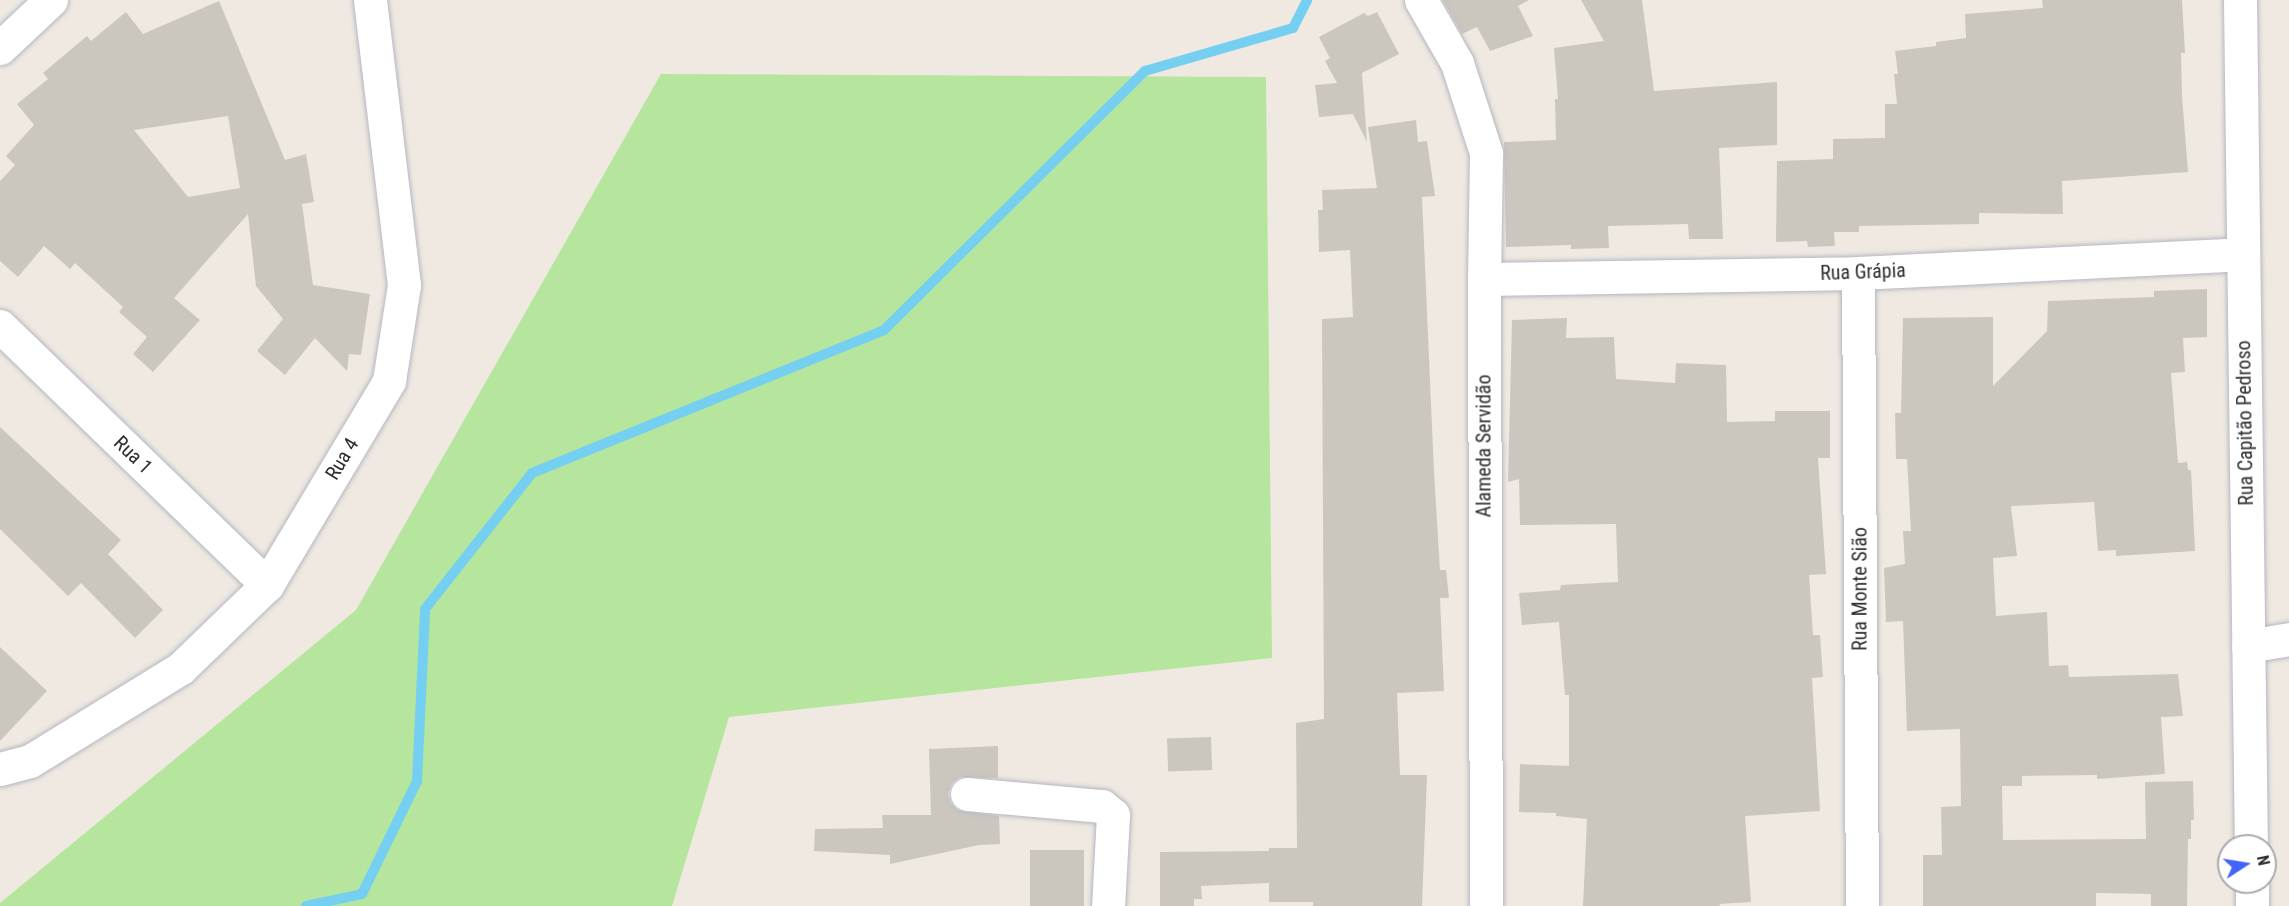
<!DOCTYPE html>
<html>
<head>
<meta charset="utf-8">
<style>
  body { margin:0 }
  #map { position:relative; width:2289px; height:906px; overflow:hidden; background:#efe9e1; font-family:"Roboto Condensed",sans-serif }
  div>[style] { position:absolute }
  .green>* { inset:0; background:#b6e59e }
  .stream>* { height:10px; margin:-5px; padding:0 5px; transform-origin:5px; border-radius:5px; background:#75cff0 }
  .building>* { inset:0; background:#cbc7bf; transform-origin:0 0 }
  .roads { filter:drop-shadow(0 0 2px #b4b7c1) drop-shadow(0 0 2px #b4b7c1) }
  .street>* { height:33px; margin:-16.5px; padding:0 16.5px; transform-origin:16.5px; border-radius:16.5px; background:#fff }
  .secondary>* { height:33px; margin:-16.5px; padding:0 16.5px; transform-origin:16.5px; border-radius:16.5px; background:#fff }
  span { translate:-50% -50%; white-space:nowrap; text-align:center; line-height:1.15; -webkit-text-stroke:4.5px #fff; paint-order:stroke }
  .street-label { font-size:20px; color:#2e2e2e }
  .north { position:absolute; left:2217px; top:834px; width:60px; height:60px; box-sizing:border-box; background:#fff; border:2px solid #ababab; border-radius:50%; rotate:78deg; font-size:16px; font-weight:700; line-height:24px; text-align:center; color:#2e2e2e }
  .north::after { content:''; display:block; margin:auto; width:21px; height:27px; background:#4264fb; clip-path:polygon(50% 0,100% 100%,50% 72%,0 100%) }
</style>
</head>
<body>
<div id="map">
  <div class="green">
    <i style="clip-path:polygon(661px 74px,1266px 77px,1272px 658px,729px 717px,672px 906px,0 906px,0 903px,356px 610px)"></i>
  </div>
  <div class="stream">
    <i style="left:306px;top:906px;width:57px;rotate:-12.1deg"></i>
    <i style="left:362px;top:894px;width:126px;rotate:-64deg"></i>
    <i style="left:417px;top:781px;width:172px;rotate:-87.3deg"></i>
    <i style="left:425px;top:609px;width:173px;rotate:-51.8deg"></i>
    <i style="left:532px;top:473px;width:380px;rotate:-22.1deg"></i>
    <i style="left:884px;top:330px;width:368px;rotate:-44.8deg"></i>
    <i style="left:1145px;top:71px;width:154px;rotate:-16.2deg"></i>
    <i style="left:1293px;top:28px;width:31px;rotate:-63deg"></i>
  </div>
  <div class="building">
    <i style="clip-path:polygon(1443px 0,1529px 0,1518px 6px,1533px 36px,1490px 51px,1477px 27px,1462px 34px)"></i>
    <i style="clip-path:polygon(1581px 0,1642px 0,1654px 91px,1777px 82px,1777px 145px,1719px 148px,1723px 239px,1689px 239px,1688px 224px,1608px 226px,1609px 248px,1571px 249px,1571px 245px,1506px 247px,1504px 142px,1556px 140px,1555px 99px,1558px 99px,1554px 48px,1604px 41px)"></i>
    <i style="clip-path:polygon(2042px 0,2182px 0,2185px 53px,2181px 53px,2182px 96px,2188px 172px,2062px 181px,2063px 214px,1979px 213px,1979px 224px,1859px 226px,1859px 232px,1834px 232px,1835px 246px,1808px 247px,1807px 241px,1776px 242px,1777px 161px,1833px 159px,1833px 139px,1885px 138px,1885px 104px,1897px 104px,1894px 74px,1898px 74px,1895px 51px,1936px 46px,1936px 42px,1966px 38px,1965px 14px,2043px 8px)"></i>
    <i style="clip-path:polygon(evenodd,219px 1px,285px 160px,306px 154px,314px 202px,302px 204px,313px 285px,370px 294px,361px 355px,349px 354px,347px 371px,315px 338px,285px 375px,257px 351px,283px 319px,256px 286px,248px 214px,174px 298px,200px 320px,153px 372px,133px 354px,147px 337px,119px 312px,123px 307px,75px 263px,70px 269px,44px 246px,18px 277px,0 261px,0 181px,15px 165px,6px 156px,34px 125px,17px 104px,48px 79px,43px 73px,87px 36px,91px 41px,126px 12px,143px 34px,219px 1px,228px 116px,240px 188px,188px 197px,134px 130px,228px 116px)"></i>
    <i style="clip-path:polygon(1377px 12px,1399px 54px,1362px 73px,1367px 142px,1353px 114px,1319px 117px,1315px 85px,1337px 83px,1325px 61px,1330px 58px,1319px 37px,1364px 13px,1368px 16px)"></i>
    <i style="clip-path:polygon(1416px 120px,1418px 142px,1427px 141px,1435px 196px,1422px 197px,1434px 472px,1440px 570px,1446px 570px,1449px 598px,1440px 598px,1444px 691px,1397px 693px,1400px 775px,1427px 775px,1422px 906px,1313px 906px,1313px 902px,1269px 902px,1269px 883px,1201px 886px,1202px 899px,1194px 899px,1194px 906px,1160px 906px,1160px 852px,1269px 851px,1269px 848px,1297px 848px,1296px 723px,1324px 719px,1322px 319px,1353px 317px,1350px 250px,1319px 252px,1318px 210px,1323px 210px,1322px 190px,1377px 188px,1368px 127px)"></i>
    <i style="clip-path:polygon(2207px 289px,2207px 337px,2183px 338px,2185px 372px,2171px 373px,2178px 463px,2187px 462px,2188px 470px,2191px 470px,2195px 551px,2116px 556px,2116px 550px,2098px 551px,2094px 502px,2011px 506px,2017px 556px,1993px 558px,1996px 616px,2047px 612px,2049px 666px,2068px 665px,2069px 677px,2178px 674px,2183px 716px,2161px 717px,2165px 774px,2097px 779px,2097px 775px,2022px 776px,2022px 786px,2002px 786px,2003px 840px,2146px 839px,2145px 782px,2193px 781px,2194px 820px,2191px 820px,2191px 839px,2188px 839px,2187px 906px,2151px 906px,2151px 894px,2096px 893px,2096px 906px,1923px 906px,1923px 855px,1942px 855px,1941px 807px,1961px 806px,1960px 729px,1907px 731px,1903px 621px,1886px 622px,1884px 568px,1905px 564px,1903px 531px,1911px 531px,1907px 459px,1896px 459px,1895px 413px,1901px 413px,1903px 318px,1993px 317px,1993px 386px,2047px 331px,2048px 301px,2154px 297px,2154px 291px)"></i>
    <i style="clip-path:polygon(1567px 318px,1566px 338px,1614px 337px,1616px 379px,1675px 383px,1676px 363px,1726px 365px,1727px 422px,1775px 421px,1775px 411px,1830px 411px,1830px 458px,1818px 458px,1826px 574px,1809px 575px,1813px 635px,1820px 635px,1823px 677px,1812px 678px,1820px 811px,1745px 816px,1751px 902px,1719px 904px,1720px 906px,1583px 906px,1587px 819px,1556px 816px,1556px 813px,1519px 812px,1520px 764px,1569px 766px,1569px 695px,1565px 695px,1559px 622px,1522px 625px,1519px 593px,1560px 590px,1561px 585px,1618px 582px,1616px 524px,1520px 525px,1519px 479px,1508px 482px,1512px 320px)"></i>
    <i style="clip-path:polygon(0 427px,121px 540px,108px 554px,163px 610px,135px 638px,81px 583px,68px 596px,0 529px)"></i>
    <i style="clip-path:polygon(0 647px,47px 691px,0 741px)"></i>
    <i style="left:1211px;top:737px;width:33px;height:44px;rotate:88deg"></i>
    <i style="clip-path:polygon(998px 746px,998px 778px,960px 777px,952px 783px,948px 793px,950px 802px,957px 810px,999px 816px,1000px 844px,979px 845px,890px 864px,890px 855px,814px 851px,815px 829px,883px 828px,882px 815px,931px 815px,929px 749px)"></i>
    <i style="left:1030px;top:850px;width:54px;height:56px"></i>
  </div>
  <div class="roads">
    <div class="street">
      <i style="left:1421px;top:0;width:73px;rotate:60.3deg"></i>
      <i style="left:1457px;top:63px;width:95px;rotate:72.1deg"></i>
      <i style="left:1486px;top:153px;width:126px;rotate:90.9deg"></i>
      <i style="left:1484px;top:279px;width:627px;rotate:89.82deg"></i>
      <i style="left:0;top:48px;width:70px;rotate:-43.3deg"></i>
      <i style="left:1858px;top:273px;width:633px;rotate:89.64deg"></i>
      <i style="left:1484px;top:279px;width:374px;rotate:-0.9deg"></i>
      <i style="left:1858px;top:273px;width:384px;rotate:-2.8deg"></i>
      <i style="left:0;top:326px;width:372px;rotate:44.1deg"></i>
      <i style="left:2248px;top:646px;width:42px;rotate:-9.7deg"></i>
      <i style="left:0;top:769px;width:31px;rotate:-15deg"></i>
      <i style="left:30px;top:761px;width:177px;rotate:-31.6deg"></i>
      <i style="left:181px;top:668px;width:120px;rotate:-44deg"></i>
      <i style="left:267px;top:585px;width:238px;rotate:-59.1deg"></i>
      <i style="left:389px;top:381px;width:97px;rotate:-81.1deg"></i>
      <i style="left:404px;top:285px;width:287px;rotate:-96.8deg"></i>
      <i style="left:967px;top:794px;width:136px;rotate:5.1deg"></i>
      <i style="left:1102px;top:806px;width:14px;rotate:39deg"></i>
      <i style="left:1113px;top:815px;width:91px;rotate:93.1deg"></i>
    </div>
    <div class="secondary">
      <i style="left:2240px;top:0;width:846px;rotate:89.26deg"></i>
      <i style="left:2252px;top:882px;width:24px;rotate:90deg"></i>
    </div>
  </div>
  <div class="street-label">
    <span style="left:1863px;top:272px;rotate:-2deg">Rua Grápia</span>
    <span style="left:2245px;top:423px;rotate:-91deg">Rua Capitão Pedroso</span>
    <span style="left:1484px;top:446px;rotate:-90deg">Alameda Servidão</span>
    <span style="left:133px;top:455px;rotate:44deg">Rua 1</span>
    <span style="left:342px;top:459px;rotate:-59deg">Rua 4</span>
    <span style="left:1860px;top:589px;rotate:-90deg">Rua Monte Sião</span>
  </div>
  <div class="north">N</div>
</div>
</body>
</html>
